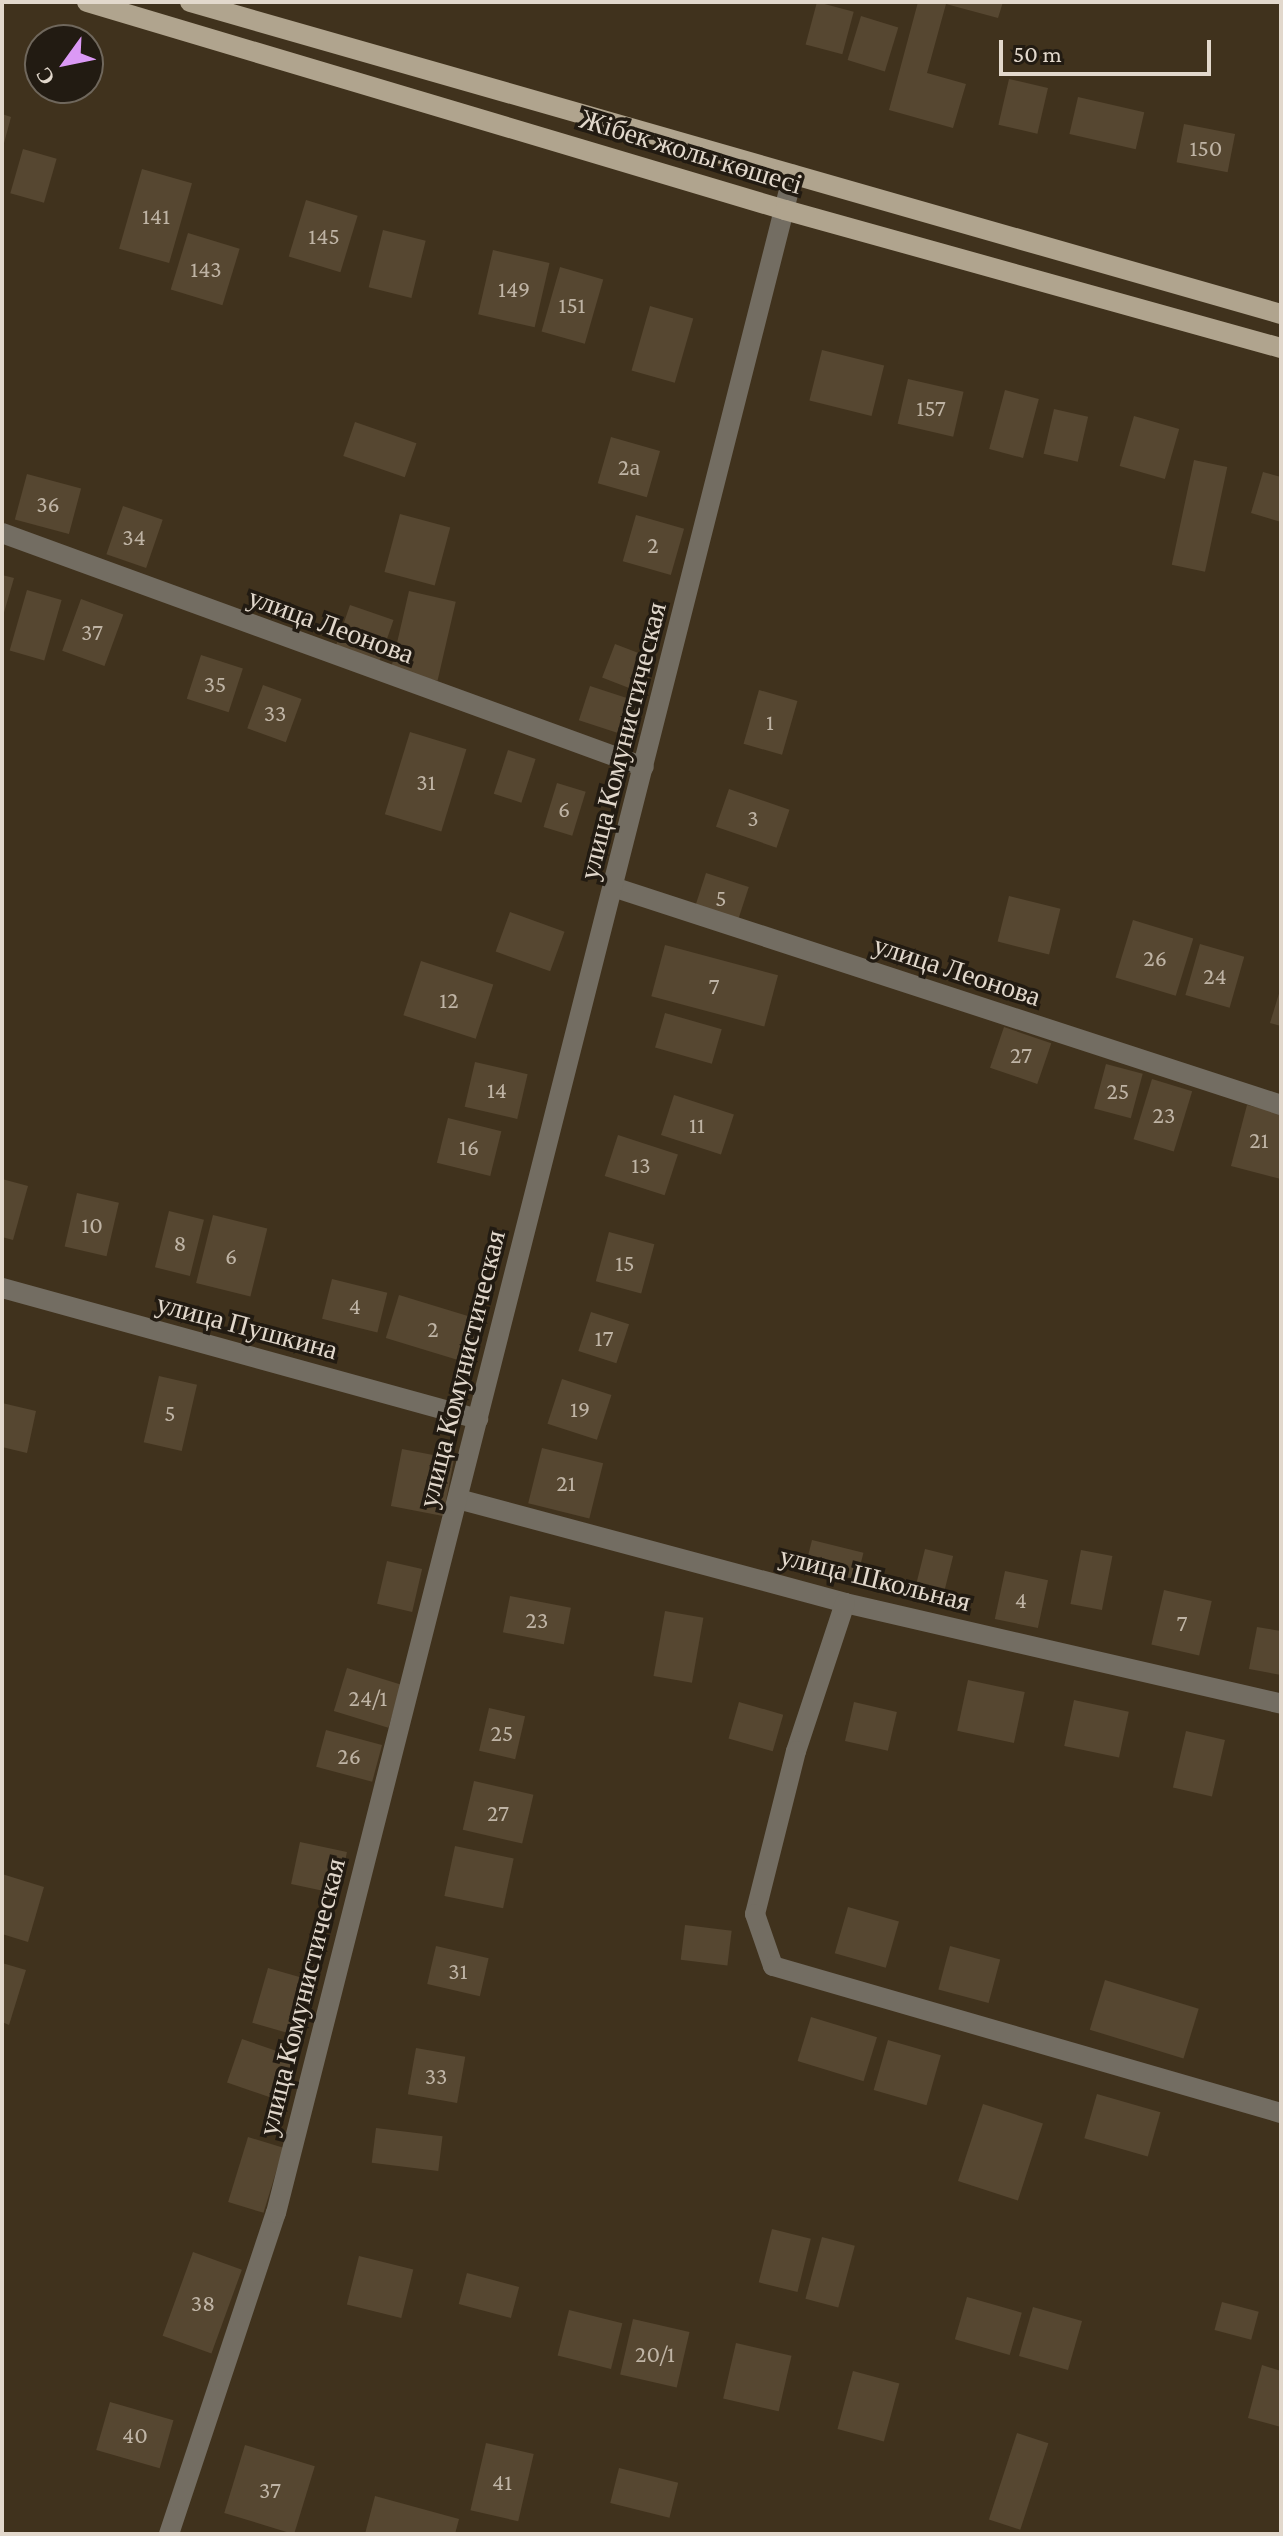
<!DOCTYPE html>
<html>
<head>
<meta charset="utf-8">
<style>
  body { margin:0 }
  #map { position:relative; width:1283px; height:2536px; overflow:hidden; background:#40321d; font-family:"Crimson Pro",serif }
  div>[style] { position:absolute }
  .building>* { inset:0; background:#564731; transform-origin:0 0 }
  .minor>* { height:20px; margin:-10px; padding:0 10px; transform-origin:10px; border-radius:10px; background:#736d62 }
  .major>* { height:20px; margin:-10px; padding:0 10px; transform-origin:10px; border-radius:10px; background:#b0a48e }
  span { translate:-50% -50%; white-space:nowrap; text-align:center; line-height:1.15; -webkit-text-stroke:7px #221b12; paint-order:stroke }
  .number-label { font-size:24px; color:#bfb4a5 }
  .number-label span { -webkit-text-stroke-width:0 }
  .street-label { font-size:28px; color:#e2d8cc }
  .frame { position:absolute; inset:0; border:4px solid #e2d8cc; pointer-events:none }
  .north { position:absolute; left:24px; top:24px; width:80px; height:80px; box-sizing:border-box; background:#221b12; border:2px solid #6f675c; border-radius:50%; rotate:237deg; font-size:22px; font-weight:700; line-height:32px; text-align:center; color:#e2d8cc }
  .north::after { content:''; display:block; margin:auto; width:28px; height:36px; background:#db99f5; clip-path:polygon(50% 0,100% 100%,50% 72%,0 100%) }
  .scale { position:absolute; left:999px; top:40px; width:212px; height:36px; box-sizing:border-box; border:4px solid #e2d8cc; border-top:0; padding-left:10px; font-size:24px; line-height:28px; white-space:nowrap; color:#e2d8cc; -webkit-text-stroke:6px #221b12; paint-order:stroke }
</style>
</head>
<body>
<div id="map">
  <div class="building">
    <i style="left:817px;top:2px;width:38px;height:44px;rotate:15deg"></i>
    <i style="clip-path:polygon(918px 2px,1003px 2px,998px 18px,946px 4px,927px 73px,966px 84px,953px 128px,889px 110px)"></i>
    <i style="left:861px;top:16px;width:39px;height:46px;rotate:17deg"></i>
    <i style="left:1009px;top:79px;width:40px;height:47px;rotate:13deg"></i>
    <i style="left:1078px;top:97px;width:68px;height:38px;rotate:13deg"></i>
    <i style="clip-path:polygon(2px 114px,11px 117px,3px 147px,2px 147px)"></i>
    <i style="left:1184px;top:124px;width:52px;height:39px;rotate:11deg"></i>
    <i style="left:23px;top:149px;width:35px;height:46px;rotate:16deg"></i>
    <i style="left:142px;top:169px;width:52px;height:83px;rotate:16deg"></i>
    <i style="left:306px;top:200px;width:54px;height:59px;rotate:17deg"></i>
    <i style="left:383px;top:230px;width:44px;height:59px;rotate:14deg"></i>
    <i style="left:188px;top:233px;width:54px;height:59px;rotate:17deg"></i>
    <i style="left:493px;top:250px;width:58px;height:66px;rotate:13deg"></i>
    <i style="left:560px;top:267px;width:45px;height:67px;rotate:16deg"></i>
    <i style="left:650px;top:306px;width:45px;height:67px;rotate:16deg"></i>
    <i style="left:822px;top:350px;width:64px;height:52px;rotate:14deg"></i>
    <i style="left:908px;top:379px;width:57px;height:46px;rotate:13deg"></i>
    <i style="left:1005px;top:390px;width:35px;height:61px;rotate:15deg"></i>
    <i style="left:1054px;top:409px;width:35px;height:46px;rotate:13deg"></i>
    <i style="left:1134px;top:416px;width:47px;height:52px;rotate:16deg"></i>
    <i style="left:355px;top:422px;width:65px;height:36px;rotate:19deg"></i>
    <i style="left:611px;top:437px;width:51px;height:48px;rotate:16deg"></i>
    <i style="left:1194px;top:460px;width:34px;height:107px;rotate:12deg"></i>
    <i style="clip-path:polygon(1263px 472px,1281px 477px,1281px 522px,1251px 513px)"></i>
    <i style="left:27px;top:474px;width:56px;height:47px;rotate:15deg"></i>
    <i style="left:123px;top:506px;width:42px;height:51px;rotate:19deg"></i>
    <i style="left:400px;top:514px;width:52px;height:60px;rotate:15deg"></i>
    <i style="left:636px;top:515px;width:50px;height:48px;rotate:16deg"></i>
    <i style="clip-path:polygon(2px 575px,14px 578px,3px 616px,2px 616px)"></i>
    <i style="left:27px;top:590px;width:36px;height:63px;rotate:16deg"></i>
    <i style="left:409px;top:591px;width:48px;height:81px;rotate:13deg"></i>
    <i style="left:81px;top:599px;width:45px;height:55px;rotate:20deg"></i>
    <i style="left:350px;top:605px;width:46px;height:44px;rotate:19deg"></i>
    <i style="left:615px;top:644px;width:44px;height:36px;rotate:21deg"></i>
    <i style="left:201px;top:655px;width:44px;height:46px;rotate:18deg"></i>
    <i style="left:263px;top:685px;width:41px;height:46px;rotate:20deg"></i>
    <i style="left:590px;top:686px;width:54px;height:36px;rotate:18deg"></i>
    <i style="left:759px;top:690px;width:40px;height:56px;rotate:16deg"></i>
    <i style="left:410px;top:732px;width:59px;height:86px;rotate:17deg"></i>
    <i style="left:508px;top:750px;width:29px;height:46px;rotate:18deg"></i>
    <i style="left:557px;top:783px;width:30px;height:46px;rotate:17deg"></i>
    <i style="left:729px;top:789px;width:64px;height:40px;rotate:19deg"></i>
    <i style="left:706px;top:873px;width:45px;height:38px;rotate:18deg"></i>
    <i style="left:1009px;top:896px;width:53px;height:47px;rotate:14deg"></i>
    <i style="left:510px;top:912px;width:58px;height:42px;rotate:20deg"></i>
    <i style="left:1133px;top:920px;width:63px;height:60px;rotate:17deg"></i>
    <i style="left:1200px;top:944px;width:46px;height:53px;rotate:16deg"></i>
    <i style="left:665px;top:945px;width:117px;height:53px;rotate:15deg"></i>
    <i style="left:421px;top:961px;width:76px;height:57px;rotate:18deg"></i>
    <i style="clip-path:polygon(1281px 987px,1281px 1026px,1270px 1023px)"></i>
    <i style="left:665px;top:1013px;width:59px;height:36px;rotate:16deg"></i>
    <i style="left:1004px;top:1027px;width:50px;height:43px;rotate:19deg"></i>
    <i style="left:475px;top:1062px;width:54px;height:46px;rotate:13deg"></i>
    <i style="left:1106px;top:1064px;width:38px;height:46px;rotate:15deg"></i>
    <i style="left:1152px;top:1079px;width:42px;height:63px;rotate:17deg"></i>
    <i style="left:674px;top:1095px;width:63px;height:42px;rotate:18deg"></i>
    <i style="clip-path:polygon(1247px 1105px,1281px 1113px,1281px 1179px,1231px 1166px)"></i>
    <i style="left:448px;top:1118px;width:55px;height:46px;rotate:14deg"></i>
    <i style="left:618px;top:1135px;width:63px;height:43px;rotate:18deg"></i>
    <i style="clip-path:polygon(2px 1179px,28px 1186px,13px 1240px,2px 1237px)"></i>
    <i style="left:77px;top:1193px;width:43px;height:55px;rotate:13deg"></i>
    <i style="left:169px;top:1211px;width:36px;height:58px;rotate:14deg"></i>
    <i style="left:213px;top:1215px;width:56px;height:70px;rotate:14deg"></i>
    <i style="left:609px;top:1232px;width:47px;height:51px;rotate:15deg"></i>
    <i style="left:332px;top:1279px;width:57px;height:41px;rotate:14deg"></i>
    <i style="left:399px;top:1295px;width:84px;height:45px;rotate:17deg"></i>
    <i style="left:591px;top:1312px;width:40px;height:41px;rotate:18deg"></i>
    <i style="left:159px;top:1376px;width:39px;height:68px;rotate:13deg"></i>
    <i style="left:562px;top:1379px;width:52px;height:47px;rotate:18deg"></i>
    <i style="clip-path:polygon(2px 1403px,36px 1411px,27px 1453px,2px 1447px)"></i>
    <i style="left:542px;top:1448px;width:63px;height:57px;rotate:14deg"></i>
    <i style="left:402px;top:1449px;width:53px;height:58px;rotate:11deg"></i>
    <i style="left:812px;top:1540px;width:53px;height:34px;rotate:14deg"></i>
    <i style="left:925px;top:1549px;width:29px;height:49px;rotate:14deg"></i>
    <i style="left:1081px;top:1550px;width:32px;height:55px;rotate:11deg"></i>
    <i style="left:387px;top:1561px;width:36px;height:44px;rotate:13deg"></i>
    <i style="left:1005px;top:1571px;width:44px;height:49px;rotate:12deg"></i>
    <i style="left:1164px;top:1590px;width:49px;height:56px;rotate:13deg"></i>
    <i style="left:510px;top:1596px;width:62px;height:37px;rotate:11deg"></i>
    <i style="left:665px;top:1611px;width:39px;height:66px;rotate:10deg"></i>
    <i style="clip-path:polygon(1257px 1627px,1281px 1631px,1281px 1675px,1249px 1669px)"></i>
    <i style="left:347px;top:1668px;width:57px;height:45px;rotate:17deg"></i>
    <i style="left:968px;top:1680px;width:58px;height:52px;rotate:12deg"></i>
    <i style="left:1074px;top:1700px;width:56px;height:47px;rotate:12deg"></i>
    <i style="left:739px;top:1702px;width:46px;height:38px;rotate:16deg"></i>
    <i style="left:854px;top:1702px;width:44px;height:40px;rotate:13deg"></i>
    <i style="left:489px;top:1708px;width:37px;height:44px;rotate:13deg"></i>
    <i style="left:326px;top:1730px;width:58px;height:38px;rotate:15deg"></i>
    <i style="left:1186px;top:1731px;width:40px;height:58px;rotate:13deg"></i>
    <i style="left:474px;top:1781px;width:61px;height:50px;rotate:13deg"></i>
    <i style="left:300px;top:1842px;width:48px;height:43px;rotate:12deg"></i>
    <i style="left:455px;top:1846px;width:60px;height:51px;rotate:12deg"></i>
    <i style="clip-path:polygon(2px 1874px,44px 1887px,28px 1942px,2px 1934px)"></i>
    <i style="left:848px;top:1907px;width:53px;height:48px;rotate:16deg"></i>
    <i style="left:685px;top:1925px;width:47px;height:35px;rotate:7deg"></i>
    <i style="left:436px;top:1946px;width:54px;height:39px;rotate:13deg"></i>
    <i style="left:950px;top:1946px;width:52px;height:45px;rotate:15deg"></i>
    <i style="clip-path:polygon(2px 1963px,26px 1970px,9px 2025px,2px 2022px)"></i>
    <i style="left:268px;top:1968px;width:50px;height:57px;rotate:16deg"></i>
    <i style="left:1105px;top:1980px;width:98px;height:52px;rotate:17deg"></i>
    <i style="left:811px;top:2017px;width:69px;height:46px;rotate:17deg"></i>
    <i style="left:242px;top:2039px;width:57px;height:46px;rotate:19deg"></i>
    <i style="left:888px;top:2040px;width:55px;height:52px;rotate:16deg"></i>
    <i style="left:416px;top:2048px;width:50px;height:47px;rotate:10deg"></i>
    <i style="left:1097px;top:2094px;width:66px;height:46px;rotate:16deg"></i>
    <i style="left:983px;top:2104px;width:63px;height:81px;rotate:18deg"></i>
    <i style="left:376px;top:2128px;width:67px;height:35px;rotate:7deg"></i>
    <i style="left:248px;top:2137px;width:37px;height:68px;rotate:17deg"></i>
    <i style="left:772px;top:2229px;width:40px;height:55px;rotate:14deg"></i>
    <i style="left:822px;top:2237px;width:34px;height:64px;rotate:15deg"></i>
    <i style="left:193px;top:2252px;width:52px;height:89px;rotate:20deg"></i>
    <i style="left:359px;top:2256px;width:56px;height:50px;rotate:14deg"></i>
    <i style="left:467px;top:2273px;width:54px;height:32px;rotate:15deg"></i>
    <i style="left:967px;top:2297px;width:57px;height:44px;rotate:16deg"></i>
    <i style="left:1222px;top:2302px;width:38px;height:29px;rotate:15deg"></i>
    <i style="left:1033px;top:2307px;width:51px;height:51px;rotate:16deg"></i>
    <i style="left:569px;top:2310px;width:55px;height:47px;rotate:14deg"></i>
    <i style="left:633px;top:2319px;width:58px;height:57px;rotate:13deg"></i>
    <i style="left:736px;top:2343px;width:57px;height:57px;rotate:13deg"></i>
    <i style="clip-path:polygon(1262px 2365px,1281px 2371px,1281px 2427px,1248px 2418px)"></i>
    <i style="left:853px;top:2371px;width:48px;height:60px;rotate:15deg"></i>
    <i style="left:110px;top:2402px;width:66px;height:50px;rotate:16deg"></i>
    <i style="left:1017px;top:2433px;width:33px;height:91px;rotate:18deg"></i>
    <i style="left:486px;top:2443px;width:49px;height:69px;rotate:13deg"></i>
    <i style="left:245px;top:2445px;width:73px;height:71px;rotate:17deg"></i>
    <i style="left:619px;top:2468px;width:61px;height:36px;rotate:14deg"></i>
    <i style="clip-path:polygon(375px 2496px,459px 2519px,455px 2534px,365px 2534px)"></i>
  </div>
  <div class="minor">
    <i style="left:2px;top:533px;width:683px;rotate:20.03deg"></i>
    <i style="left:616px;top:888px;width:700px;rotate:18.07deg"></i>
    <i style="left:2px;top:1288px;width:494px;rotate:15.4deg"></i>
    <i style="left:458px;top:1499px;width:401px;rotate:15deg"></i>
    <i style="left:845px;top:1603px;width:448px;rotate:13deg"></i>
    <i style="left:845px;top:1603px;width:156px;rotate:108.3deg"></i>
    <i style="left:796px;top:1751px;width:168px;rotate:104.1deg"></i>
    <i style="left:755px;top:1914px;width:55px;rotate:70.9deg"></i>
    <i style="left:773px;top:1966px;width:529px;rotate:16.14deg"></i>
    <i style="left:169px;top:2534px;width:338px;rotate:-71.6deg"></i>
    <i style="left:276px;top:2213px;width:2103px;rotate:-75.77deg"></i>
  </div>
  <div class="major">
    <i style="left:87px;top:2px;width:728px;rotate:16.59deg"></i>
    <i style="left:785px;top:210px;width:515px;rotate:15.55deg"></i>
    <i style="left:190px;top:2px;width:1135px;rotate:15.96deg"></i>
  </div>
  <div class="number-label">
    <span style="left:1206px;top:148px">150</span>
    <span style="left:156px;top:216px">141</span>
    <span style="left:324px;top:236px">145</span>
    <span style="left:206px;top:269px">143</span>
    <span style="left:514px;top:289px">149</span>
    <span style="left:572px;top:305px">151</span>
    <span style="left:931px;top:408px">157</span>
    <span style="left:629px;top:467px">2а</span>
    <span style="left:48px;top:504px">36</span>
    <span style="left:134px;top:537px">34</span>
    <span style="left:653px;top:545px">2</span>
    <span style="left:92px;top:632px">37</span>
    <span style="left:215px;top:684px">35</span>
    <span style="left:275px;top:713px">33</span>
    <span style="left:770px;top:722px">1</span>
    <span style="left:426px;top:782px">31</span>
    <span style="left:564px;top:809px">6</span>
    <span style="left:753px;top:818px">3</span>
    <span style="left:721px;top:898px">5</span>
    <span style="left:1155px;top:958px">26</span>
    <span style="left:1215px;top:976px">24</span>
    <span style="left:714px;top:986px">7</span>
    <span style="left:449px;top:1000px">12</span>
    <span style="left:1021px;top:1055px">27</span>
    <span style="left:497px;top:1090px">14</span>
    <span style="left:1118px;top:1091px">25</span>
    <span style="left:1164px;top:1115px">23</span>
    <span style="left:697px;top:1125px">11</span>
    <span style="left:1259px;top:1140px">21</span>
    <span style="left:469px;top:1147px">16</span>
    <span style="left:641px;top:1165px">13</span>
    <span style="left:92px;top:1225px">10</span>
    <span style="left:180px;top:1243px">8</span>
    <span style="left:231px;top:1256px">6</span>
    <span style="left:625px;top:1263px">15</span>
    <span style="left:355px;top:1306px">4</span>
    <span style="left:433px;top:1329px">2</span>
    <span style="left:604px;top:1338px">17</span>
    <span style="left:580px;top:1409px">19</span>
    <span style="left:170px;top:1413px">5</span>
    <span style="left:566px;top:1483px">21</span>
    <span style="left:1021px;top:1600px">4</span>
    <span style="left:537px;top:1620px">23</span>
    <span style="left:1182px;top:1623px">7</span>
    <span style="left:368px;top:1698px">24/1</span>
    <span style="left:502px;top:1733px">25</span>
    <span style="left:349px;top:1756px">26</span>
    <span style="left:498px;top:1813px">27</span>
    <span style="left:458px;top:1971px">31</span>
    <span style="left:436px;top:2076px">33</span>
    <span style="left:203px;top:2303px">38</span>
    <span style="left:655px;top:2354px">20/1</span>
    <span style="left:135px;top:2435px">40</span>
    <span style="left:502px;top:2482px">41</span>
    <span style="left:270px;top:2490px">37</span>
  </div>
  <div class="street-label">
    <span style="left:691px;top:152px;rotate:17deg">Жібек жолы көшесі</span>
    <span style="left:331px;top:626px;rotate:20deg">улица Леонова</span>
    <span style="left:623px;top:741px;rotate:-76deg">улица Комунистическая</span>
    <span style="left:957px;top:971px;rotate:18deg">улица Леонова</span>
    <span style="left:247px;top:1327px;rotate:15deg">улица Пушкина</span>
    <span style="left:462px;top:1369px;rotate:-76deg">улица Комунистическая</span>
    <span style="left:875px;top:1579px;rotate:14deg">улица Школьная</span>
    <span style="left:302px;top:1997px;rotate:-76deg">улица Комунистическая</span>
  </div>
  <div class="frame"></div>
  <div class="north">С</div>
  <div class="scale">50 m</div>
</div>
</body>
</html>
